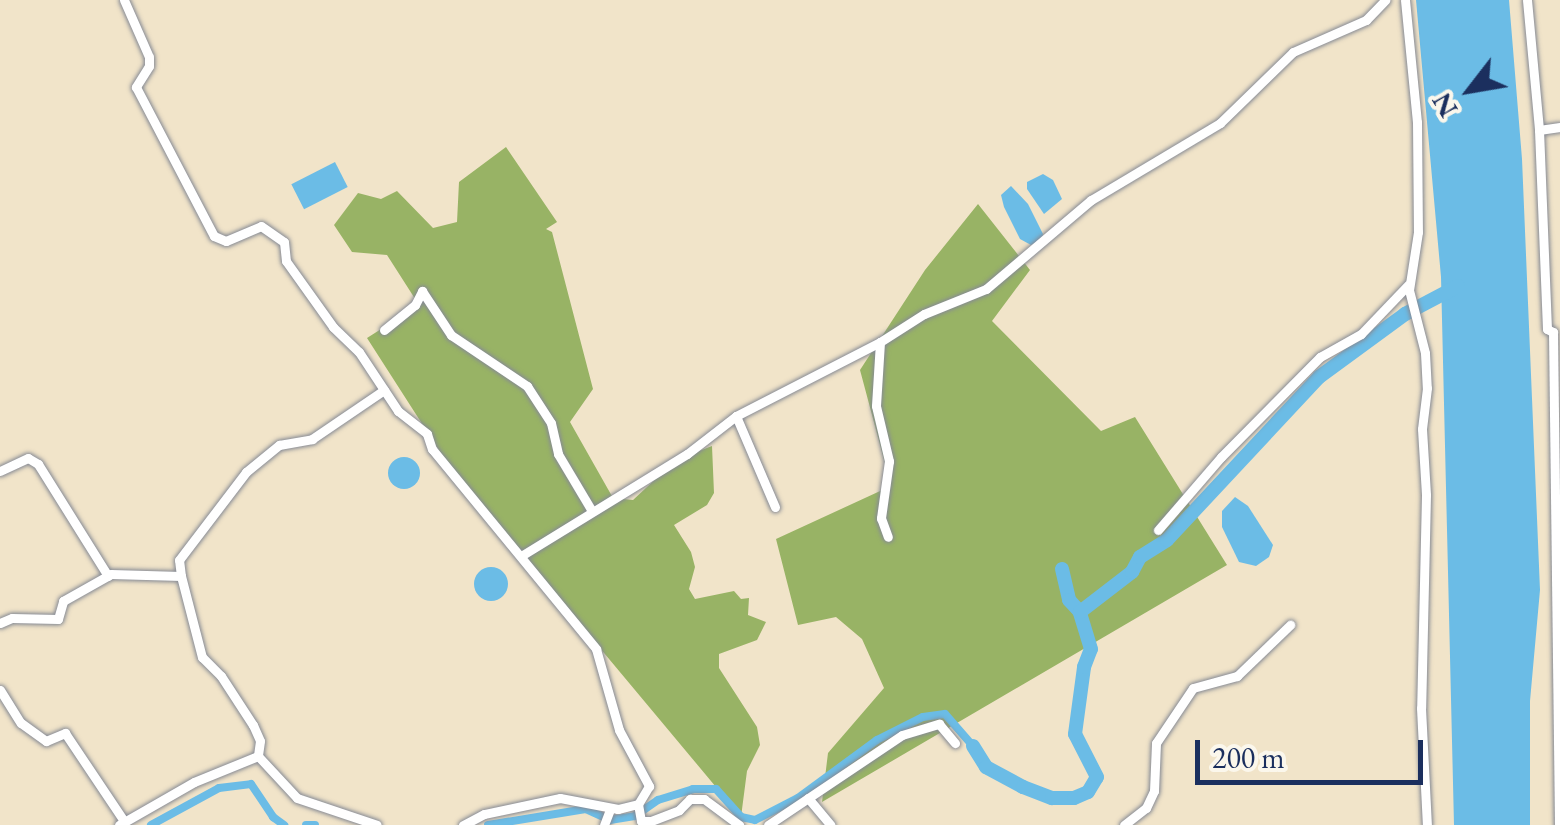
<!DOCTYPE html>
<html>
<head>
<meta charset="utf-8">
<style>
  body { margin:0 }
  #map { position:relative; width:1560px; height:825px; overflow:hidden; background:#f1e4c9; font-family:"EB Garamond",serif }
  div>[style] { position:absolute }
  .forest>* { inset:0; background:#98b365 }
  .water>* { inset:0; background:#6bbce6; transform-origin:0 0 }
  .round { border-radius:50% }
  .canal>* { height:8px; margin:-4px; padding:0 4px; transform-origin:4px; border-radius:4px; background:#6bbce6 }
  .river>* { height:14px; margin:-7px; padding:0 7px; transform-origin:7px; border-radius:7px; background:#6bbce6 }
  .roads { filter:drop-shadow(0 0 2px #868a94) drop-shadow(0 0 2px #868a94) }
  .street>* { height:9px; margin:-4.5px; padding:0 4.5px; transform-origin:4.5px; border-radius:4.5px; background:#fff }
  span { translate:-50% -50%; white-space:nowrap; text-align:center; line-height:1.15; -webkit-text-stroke:8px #fbf7ec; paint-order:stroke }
  .north { position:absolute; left:1420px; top:40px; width:100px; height:100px; -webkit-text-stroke:8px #fbf7ec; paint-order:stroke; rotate:239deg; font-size:28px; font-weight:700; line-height:40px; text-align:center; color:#1b2f5e }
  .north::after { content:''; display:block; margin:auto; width:35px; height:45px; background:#1b2f5e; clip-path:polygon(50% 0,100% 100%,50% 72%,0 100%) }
  .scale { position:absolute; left:1195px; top:740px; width:228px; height:45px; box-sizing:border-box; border:5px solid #1b2f5e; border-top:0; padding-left:12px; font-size:30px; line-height:35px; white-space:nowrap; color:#1b2f5e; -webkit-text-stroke:8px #fbf7ec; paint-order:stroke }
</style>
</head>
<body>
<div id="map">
  <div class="forest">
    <i style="clip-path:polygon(506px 147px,557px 222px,546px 229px,552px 232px,593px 389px,570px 422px,613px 498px,633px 500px,676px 460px,712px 446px,714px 493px,707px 505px,674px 525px,691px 552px,695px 567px,689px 589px,695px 599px,734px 591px,741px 599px,749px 598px,748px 615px,766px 622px,757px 640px,719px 654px,719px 668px,757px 727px,760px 745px,747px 771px,741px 817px,453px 472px,367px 338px,419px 305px,387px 255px,352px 252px,334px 225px,358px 193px,381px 199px,397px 191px,433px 228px,457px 222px,459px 182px)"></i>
    <i style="clip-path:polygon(978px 204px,1030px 270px,992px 321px,1101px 431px,1135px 417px,1227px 565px,822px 802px,828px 753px,884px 688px,862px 639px,836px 617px,798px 625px,776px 539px,891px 486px,860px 370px,925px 270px)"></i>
  </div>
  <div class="water">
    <i style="clip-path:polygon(1416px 0,1509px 0,1522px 159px,1540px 590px,1530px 701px,1530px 825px,1454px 825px,1441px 277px)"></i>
    <i style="left:335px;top:162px;width:28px;height:49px;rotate:63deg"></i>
    <i style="clip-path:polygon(1043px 174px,1053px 180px,1062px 199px,1044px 214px,1027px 189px,1027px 182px)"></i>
    <i style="clip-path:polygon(1011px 186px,1028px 204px,1043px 234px,1042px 240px,1031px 245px,1020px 239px,1004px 207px,1001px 195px)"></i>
    <i class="round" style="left:388px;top:457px;width:32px;height:32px"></i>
    <i style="clip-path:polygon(1235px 497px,1248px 506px,1273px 545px,1269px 557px,1256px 566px,1239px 562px,1222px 527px,1222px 511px)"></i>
    <i class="round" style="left:474px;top:567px;width:34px;height:34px"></i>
  </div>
  <div class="canal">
    <i style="left:151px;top:825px;width:77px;rotate:-28.6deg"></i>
    <i style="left:219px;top:788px;width:32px;rotate:-7deg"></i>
    <i style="left:251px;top:784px;width:40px;rotate:56deg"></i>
    <i style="left:273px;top:817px;width:14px;rotate:36deg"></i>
    <i style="left:306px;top:825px;width:9px"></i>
    <i style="left:488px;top:825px;width:99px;rotate:-9.3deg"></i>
    <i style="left:586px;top:809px;width:26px;rotate:25deg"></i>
    <i style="left:610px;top:820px;width:25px;rotate:-9deg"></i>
    <i style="left:635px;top:816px;width:28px;rotate:-35deg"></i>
    <i style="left:658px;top:800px;width:37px;rotate:-17deg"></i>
    <i style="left:693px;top:789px;width:23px"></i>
    <i style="left:716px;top:789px;width:38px;rotate:48deg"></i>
    <i style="left:741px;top:817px;width:14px;rotate:12deg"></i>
    <i style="left:755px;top:820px;width:48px;rotate:-27.1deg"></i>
    <i style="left:798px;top:798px;width:98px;rotate:-36.3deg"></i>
    <i style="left:877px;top:740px;width:51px;rotate:-26.6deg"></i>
    <i style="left:923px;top:717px;width:22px;rotate:-8deg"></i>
    <i style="left:945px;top:714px;width:43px;rotate:48.8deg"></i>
  </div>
  <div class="river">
    <i style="left:1062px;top:569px;width:32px;rotate:77deg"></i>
    <i style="left:1069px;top:600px;width:16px;rotate:47deg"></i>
    <i style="left:973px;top:746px;width:25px;rotate:58deg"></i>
    <i style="left:986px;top:767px;width:42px;rotate:28.4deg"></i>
    <i style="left:1023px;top:787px;width:31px;rotate:21deg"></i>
    <i style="left:1052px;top:798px;width:22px"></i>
    <i style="left:1074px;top:798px;width:15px;rotate:-23deg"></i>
    <i style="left:1088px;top:792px;width:17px;rotate:-59deg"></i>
    <i style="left:1097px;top:777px;width:48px;rotate:-117.1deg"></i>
    <i style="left:1075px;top:734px;width:68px;rotate:-82.3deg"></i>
    <i style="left:1084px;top:667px;width:19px;rotate:-69deg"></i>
    <i style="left:1091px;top:649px;width:39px;rotate:-107deg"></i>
    <i style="left:1080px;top:612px;width:66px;rotate:-37.6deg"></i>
    <i style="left:1132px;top:572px;width:17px;rotate:-62deg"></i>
    <i style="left:1140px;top:557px;width:32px;rotate:-32deg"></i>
    <i style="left:1167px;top:540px;width:223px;rotate:-47deg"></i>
    <i style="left:1319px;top:377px;width:107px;rotate:-36.2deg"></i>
    <i style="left:1405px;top:314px;width:60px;rotate:-27.8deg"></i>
  </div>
  <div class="roads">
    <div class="street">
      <i style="left:124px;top:0;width:62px;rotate:66.3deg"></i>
      <i style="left:149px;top:57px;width:9px;rotate:90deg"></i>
      <i style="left:149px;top:66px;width:25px;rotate:122deg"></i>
      <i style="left:136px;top:87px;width:168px;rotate:62.4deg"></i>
      <i style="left:214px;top:236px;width:13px;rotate:23deg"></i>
      <i style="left:226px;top:241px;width:38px;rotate:-23deg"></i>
      <i style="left:261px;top:226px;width:28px;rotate:35deg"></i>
      <i style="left:284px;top:242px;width:19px;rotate:84deg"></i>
      <i style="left:286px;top:261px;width:81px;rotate:54.5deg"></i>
      <i style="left:333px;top:327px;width:36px;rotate:44deg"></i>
      <i style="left:359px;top:352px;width:71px;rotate:56.5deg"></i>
      <i style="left:398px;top:411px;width:37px;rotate:38deg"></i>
      <i style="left:427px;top:434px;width:16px;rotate:72deg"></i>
      <i style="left:432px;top:449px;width:259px;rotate:50.6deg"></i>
      <i style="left:596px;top:649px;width:84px;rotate:74.1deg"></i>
      <i style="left:619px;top:730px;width:64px;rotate:61.8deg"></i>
      <i style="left:649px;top:786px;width:21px;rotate:121deg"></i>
      <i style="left:638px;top:804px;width:21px;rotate:166deg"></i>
      <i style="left:618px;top:809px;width:59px;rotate:-169.3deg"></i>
      <i style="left:560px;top:798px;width:78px;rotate:168.1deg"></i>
      <i style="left:484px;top:814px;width:24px;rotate:152deg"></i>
      <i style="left:1405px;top:0;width:123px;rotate:84.4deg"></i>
      <i style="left:1417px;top:122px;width:110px;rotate:89.5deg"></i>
      <i style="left:1418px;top:232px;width:59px;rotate:98.8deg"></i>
      <i style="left:1409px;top:290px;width:65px;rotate:75.7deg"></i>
      <i style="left:1425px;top:353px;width:35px;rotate:87deg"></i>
      <i style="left:1427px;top:388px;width:41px;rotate:97deg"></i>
      <i style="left:1422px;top:429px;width:66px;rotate:86.5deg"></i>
      <i style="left:1426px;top:495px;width:213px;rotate:91.3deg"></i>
      <i style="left:1421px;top:708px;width:117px;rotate:87.1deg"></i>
      <i style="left:1527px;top:0;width:131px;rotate:84.7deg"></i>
      <i style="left:1539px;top:130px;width:199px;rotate:87.7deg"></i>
      <i style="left:1547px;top:329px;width:7px;rotate:27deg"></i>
      <i style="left:1553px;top:332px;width:493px;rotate:89.3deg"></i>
      <i style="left:1539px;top:130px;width:21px;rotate:-8deg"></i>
      <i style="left:384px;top:330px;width:40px;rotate:-39deg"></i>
      <i style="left:415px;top:305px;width:16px;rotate:-63deg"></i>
      <i style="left:422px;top:291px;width:53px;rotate:56.6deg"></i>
      <i style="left:451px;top:335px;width:92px;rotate:33.9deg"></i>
      <i style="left:527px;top:386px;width:44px;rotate:57deg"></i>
      <i style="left:551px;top:423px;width:32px;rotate:77deg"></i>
      <i style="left:558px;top:454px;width:66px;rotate:59.2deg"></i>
      <i style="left:880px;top:342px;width:64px;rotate:93.6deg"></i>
      <i style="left:876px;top:406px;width:57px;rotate:76.7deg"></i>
      <i style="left:889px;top:461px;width:58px;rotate:98deg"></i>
      <i style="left:881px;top:518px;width:20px;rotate:70deg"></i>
      <i style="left:736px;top:416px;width:99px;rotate:66.8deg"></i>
      <i style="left:0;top:471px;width:31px;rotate:-25deg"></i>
      <i style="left:28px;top:458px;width:12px;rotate:31deg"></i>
      <i style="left:38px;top:464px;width:132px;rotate:58deg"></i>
      <i style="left:1158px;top:530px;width:96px;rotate:-49.2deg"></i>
      <i style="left:1221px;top:457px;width:141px;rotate:-45.3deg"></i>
      <i style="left:1320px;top:357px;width:47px;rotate:-29.3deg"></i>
      <i style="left:1361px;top:334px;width:68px;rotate:-46.2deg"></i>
      <i style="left:521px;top:556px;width:195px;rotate:-31.6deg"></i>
      <i style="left:687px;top:454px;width:62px;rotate:-37.8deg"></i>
      <i style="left:736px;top:416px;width:162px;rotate:-27.2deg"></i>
      <i style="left:880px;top:342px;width:52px;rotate:-32.5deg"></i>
      <i style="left:924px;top:314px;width:67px;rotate:-22deg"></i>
      <i style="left:986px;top:289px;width:138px;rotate:-40.3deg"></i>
      <i style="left:1091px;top:200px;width:150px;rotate:-30.8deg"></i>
      <i style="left:1220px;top:123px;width:102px;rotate:-44.2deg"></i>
      <i style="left:1293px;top:52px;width:80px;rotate:-23.7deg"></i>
      <i style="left:1366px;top:20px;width:28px;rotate:-46deg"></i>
      <i style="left:181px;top:576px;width:16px;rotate:-97deg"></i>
      <i style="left:179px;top:560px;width:111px;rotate:-52.7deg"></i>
      <i style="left:246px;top:472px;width:43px;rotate:-39.3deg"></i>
      <i style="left:279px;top:445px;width:34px;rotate:-10deg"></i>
      <i style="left:312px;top:439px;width:87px;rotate:-34.2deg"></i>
      <i style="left:0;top:623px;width:13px;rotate:-23deg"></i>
      <i style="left:12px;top:618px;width:46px;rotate:1.2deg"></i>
      <i style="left:58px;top:619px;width:19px;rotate:-74deg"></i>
      <i style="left:63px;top:601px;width:55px;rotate:-29.4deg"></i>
      <i style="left:111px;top:574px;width:70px;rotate:1.6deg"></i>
      <i style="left:181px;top:576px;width:84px;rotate:75.5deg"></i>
      <i style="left:202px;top:657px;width:27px;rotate:45deg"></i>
      <i style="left:221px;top:676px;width:59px;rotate:56.9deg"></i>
      <i style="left:253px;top:725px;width:17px;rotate:66deg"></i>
      <i style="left:260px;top:741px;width:15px;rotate:98deg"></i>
      <i style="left:0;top:690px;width:39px;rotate:58deg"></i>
      <i style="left:21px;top:723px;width:31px;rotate:36deg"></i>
      <i style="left:46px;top:741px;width:21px;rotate:-23deg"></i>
      <i style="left:65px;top:733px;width:106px;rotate:56.2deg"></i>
      <i style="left:808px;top:798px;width:35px;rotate:50deg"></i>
      <i style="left:638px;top:804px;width:17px;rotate:80deg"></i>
      <i style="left:641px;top:821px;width:10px"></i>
      <i style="left:651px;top:821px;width:30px;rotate:-21deg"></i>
      <i style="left:679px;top:810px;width:16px;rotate:-45deg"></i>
      <i style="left:690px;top:799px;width:14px"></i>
      <i style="left:704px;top:799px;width:44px;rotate:36.6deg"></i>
      <i style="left:119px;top:825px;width:86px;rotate:-29.8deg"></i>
      <i style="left:194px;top:782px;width:69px;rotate:-22.1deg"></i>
      <i style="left:258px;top:756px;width:57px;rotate:47.1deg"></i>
      <i style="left:297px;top:798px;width:84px;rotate:18.6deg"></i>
      <i style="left:604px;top:825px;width:17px;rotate:-69deg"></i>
      <i style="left:768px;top:825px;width:161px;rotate:-33.9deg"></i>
      <i style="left:902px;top:735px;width:39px;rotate:-17deg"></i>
      <i style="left:939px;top:724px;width:25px;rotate:50deg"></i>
      <i style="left:1124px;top:825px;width:28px;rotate:-38deg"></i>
      <i style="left:1146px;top:808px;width:19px;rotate:-65deg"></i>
      <i style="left:1154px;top:791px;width:48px;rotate:-87.6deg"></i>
      <i style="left:1156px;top:743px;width:66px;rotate:-56.1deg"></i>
      <i style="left:1193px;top:688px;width:46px;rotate:-15.3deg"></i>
      <i style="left:1237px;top:676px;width:74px;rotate:-43.9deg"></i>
    </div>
  </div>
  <div class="north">N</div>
  <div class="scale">200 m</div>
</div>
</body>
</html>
